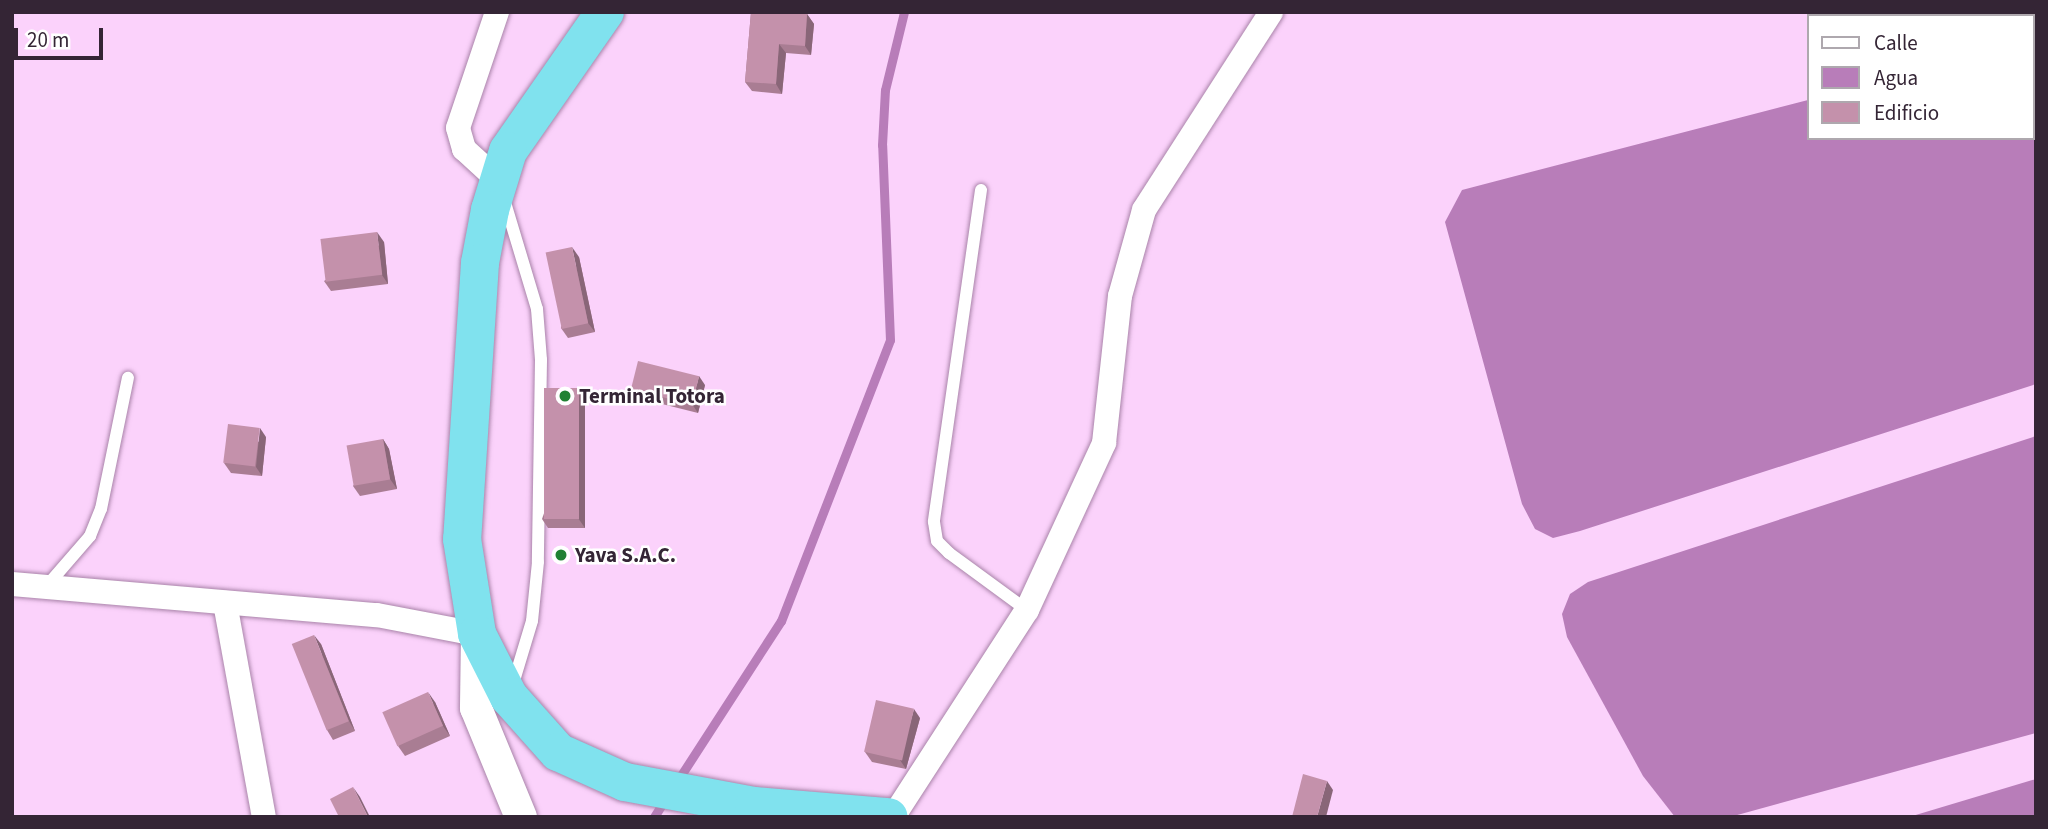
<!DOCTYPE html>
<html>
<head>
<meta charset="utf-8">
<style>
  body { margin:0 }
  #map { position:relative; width:2048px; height:829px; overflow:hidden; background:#fbd2fb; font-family:"Source Sans 3",sans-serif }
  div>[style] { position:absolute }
  .water>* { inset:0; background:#b87db9 }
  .stream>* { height:9px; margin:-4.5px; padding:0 4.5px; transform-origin:4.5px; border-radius:4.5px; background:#b87db9 }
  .roads { filter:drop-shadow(0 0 2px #a983a9) drop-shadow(0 0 2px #a983a9) }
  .service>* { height:12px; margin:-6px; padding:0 6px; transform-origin:6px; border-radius:6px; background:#fff }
  .minor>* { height:24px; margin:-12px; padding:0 12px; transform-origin:12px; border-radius:12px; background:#fff }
  .tertiary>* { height:32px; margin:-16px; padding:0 16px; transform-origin:16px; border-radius:16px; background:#fff }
  .trunk>* { height:38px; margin:-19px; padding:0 19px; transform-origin:19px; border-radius:19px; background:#80e2ee }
  .wall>* { inset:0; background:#a97d93 }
  .shaded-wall>* { inset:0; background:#896678 }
  .building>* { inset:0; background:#c491ab; transform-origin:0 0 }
  .dots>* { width:19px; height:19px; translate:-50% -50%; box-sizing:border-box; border:4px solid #fff; border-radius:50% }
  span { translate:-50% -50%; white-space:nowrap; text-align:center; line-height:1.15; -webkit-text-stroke:5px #fff; paint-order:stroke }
  .poi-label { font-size:21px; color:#342535; font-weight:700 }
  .left { translate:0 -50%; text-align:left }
  .frame { position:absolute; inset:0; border:14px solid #342535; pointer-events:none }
  .legend { position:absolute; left:1807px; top:14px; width:228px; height:126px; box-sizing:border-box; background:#fff; border:2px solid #aea8ae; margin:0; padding:9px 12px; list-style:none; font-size:21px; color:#342535 }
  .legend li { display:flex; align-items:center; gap:14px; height:35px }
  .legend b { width:35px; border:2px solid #aea8ae }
  .scale { position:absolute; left:14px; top:28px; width:89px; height:32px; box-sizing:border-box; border:4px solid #342535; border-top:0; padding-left:9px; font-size:21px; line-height:24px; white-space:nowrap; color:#342535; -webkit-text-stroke:5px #fff; paint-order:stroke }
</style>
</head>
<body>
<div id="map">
  <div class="water">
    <i style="clip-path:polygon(2036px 44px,2036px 384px,1580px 531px,1553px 538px,1535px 529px,1522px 504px,1445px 222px,1462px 190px,1808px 100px,1808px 138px,2032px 138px)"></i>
    <i style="clip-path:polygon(2036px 436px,2036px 733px,1730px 817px,1675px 817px,1643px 776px,1567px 637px,1562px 614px,1570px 594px,1588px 582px)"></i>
    <i style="clip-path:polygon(2036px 779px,2036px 817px,1909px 817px)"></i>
  </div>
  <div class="stream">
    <i style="left:676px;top:783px;width:193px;rotate:-57.1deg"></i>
    <i style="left:781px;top:621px;width:301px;rotate:-68.8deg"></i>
    <i style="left:890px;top:340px;width:195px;rotate:-92.3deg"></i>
    <i style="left:882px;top:145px;width:55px;rotate:-86.9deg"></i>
    <i style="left:885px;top:90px;width:80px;rotate:-76.3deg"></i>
    <i style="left:654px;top:817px;width:19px;rotate:-58deg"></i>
  </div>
  <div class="roads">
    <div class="service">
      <i style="left:981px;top:190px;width:335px;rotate:98.1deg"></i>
      <i style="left:934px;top:522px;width:19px;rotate:81deg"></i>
      <i style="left:937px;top:541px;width:17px;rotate:45deg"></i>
      <i style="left:949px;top:553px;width:97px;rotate:36.2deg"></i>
      <i style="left:504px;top:199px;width:115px;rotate:73.3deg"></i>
      <i style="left:537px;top:309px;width:51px;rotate:85.5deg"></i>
      <i style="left:541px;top:360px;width:202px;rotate:90.9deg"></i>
      <i style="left:538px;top:562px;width:59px;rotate:95.8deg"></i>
      <i style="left:532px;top:621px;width:66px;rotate:106.8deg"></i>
      <i style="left:45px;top:588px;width:69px;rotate:-49.1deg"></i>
      <i style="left:90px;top:536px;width:29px;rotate:-68deg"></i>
      <i style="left:101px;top:509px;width:134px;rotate:-78.4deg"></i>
    </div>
    <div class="minor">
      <i style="left:497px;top:12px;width:122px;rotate:108.6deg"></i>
      <i style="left:458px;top:128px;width:22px;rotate:74deg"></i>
      <i style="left:464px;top:149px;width:46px;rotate:42.4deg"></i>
      <i style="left:12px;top:584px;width:366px;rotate:4.9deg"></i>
      <i style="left:377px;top:615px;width:102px;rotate:10.8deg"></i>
      <i style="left:225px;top:603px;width:218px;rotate:79.7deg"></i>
      <i style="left:893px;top:817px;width:247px;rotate:-57.1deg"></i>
      <i style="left:1027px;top:610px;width:184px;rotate:-65.2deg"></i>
      <i style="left:1104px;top:443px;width:148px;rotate:-83.8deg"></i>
      <i style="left:1120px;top:296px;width:89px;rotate:-74.4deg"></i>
      <i style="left:1144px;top:210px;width:235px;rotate:-57.3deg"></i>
    </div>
    <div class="tertiary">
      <i style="left:477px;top:634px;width:74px;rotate:90.8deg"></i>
      <i style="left:476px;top:708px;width:118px;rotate:67.6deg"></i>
    </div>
    <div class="trunk">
      <i style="left:605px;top:12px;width:169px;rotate:124.9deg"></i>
      <i style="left:508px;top:151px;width:62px;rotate:107deg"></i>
      <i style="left:490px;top:210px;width:54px;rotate:100.7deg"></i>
      <i style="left:480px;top:263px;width:277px;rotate:93.7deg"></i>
      <i style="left:462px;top:539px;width:96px;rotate:81deg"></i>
      <i style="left:477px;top:634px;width:71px;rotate:63.1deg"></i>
      <i style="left:509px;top:697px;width:74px;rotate:48.3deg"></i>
      <i style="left:558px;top:752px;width:73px;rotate:24.1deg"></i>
      <i style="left:625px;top:782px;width:131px;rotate:10.5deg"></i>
      <i style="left:754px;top:806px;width:135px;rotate:4.7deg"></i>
    </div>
  </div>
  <div class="wall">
    <i style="clip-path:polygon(751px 12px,807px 14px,814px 24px,811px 55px,786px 53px,782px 94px,752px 91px,745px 82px)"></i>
    <i style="clip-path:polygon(384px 242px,388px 284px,331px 291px,324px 281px)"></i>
    <i style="clip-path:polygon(579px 257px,595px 332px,568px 338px,561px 328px)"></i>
    <i style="clip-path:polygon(705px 385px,698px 413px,638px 398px,631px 389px)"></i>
    <i style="clip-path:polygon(585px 398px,585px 528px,548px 528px,542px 519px)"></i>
    <i style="clip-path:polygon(266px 437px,262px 476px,231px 473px,224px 463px)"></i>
    <i style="clip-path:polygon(383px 439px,389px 449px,397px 489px,360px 496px,353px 486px)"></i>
    <i style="clip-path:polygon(321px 644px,355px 731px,333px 740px,327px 730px)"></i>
    <i style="clip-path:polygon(435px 702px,450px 736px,405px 756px,398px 746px)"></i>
    <i style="clip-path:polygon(920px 718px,906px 769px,872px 762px,865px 752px)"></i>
  </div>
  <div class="shaded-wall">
    <i style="clip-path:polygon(807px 14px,814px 24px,811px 55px,805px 46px)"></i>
    <i style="clip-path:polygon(779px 44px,786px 53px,782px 94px,776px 84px)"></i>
    <i style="clip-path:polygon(377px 232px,384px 242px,388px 284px,382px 275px)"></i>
    <i style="clip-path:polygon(572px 247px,579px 257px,595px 332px,588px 323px)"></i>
    <i style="clip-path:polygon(699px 376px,705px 385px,698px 413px,692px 404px)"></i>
    <i style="clip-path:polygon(579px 388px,585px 398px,585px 528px,578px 518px)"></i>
    <i style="clip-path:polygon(260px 428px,266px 437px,262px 476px,256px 467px)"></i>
    <i style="clip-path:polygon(383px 439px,389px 449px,397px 489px,390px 479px)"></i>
    <i style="clip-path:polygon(314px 635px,321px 644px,355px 731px,349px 721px)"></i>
    <i style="clip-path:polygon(428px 692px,435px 702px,450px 736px,443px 726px)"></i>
    <i style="clip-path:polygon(914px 709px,920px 718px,906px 769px,900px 760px)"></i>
    <i style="clip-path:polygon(1327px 781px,1333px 790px,1326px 817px,1317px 817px)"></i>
    <i style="clip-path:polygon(353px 787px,360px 797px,370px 817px,368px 817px)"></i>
  </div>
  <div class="building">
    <i style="clip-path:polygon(751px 12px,781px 12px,807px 14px,805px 46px,779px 44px,776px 84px,745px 82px)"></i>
    <i style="left:377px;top:232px;width:43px;height:57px;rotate:83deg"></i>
    <i style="left:572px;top:247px;width:78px;height:27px;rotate:78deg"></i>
    <i style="left:638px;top:361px;width:63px;height:29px;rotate:14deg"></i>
    <i style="left:544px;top:388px;width:35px;height:131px"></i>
    <i style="left:228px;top:424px;width:32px;height:39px;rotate:7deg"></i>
    <i style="left:383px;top:439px;width:41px;height:37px;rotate:80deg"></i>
    <i style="left:314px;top:635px;width:93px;height:24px;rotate:68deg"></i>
    <i style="left:428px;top:692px;width:37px;height:50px;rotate:66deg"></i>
    <i style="left:876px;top:700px;width:39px;height:53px;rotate:13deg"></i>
    <i style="clip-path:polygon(1303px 774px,1327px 781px,1317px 817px,1292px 817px)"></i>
    <i style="clip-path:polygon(353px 787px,368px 817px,339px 817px,330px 799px)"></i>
  </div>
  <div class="dots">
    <i style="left:565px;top:396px;background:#208133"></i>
    <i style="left:561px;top:555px;background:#208133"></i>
  </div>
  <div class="poi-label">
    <span class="left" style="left:579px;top:396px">Terminal Totora</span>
    <span class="left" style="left:575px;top:555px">Yava S.A.C.</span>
  </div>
  <div class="frame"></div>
  <ul class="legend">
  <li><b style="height:9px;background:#fff"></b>Calle</li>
  <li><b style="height:19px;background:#b87db9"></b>Agua</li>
  <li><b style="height:19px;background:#c491ab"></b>Edificio</li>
  </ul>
  <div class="scale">20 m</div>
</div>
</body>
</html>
